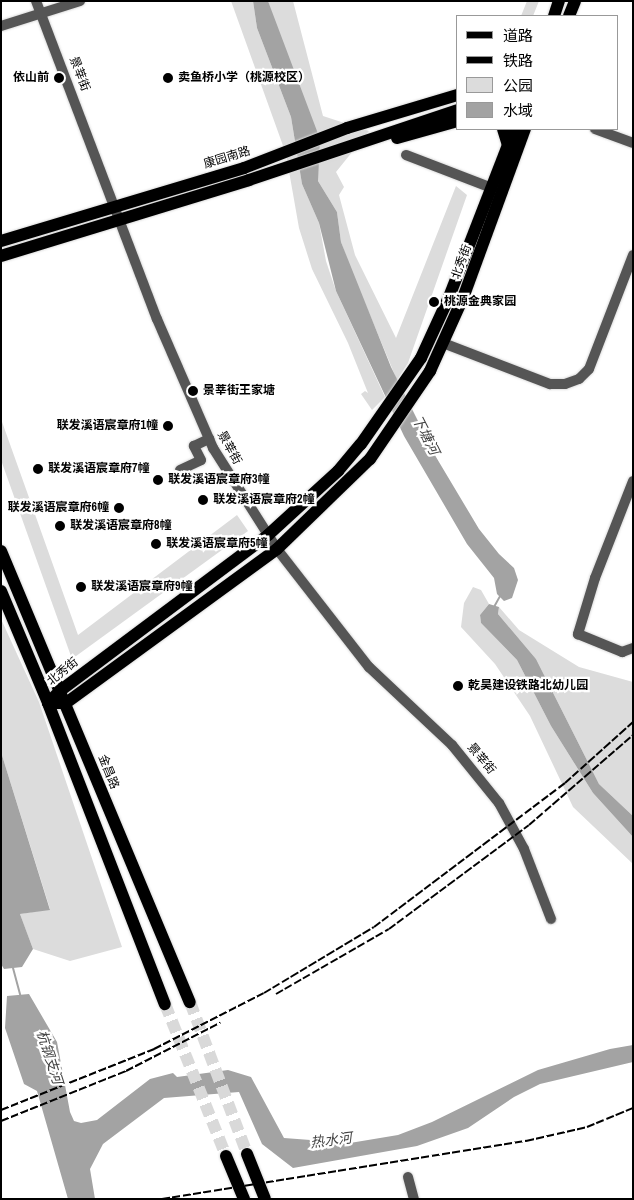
<!DOCTYPE html>
<html>
<head>
<meta charset="utf-8">
<style>
  body { margin:0 }
  #map { position:relative; width:634px; height:1200px; overflow:hidden; background:#fff; font-family:"Archivo Narrow","Noto Sans SC",sans-serif }
  div>[style] { position:absolute }
  .green>* { inset:0; background:#dcdcdc }
  .water>* { inset:0; background:#a3a3a3 }
  .stream>* { height:2px; margin:-1px; padding:0 1px; transform-origin:1px; border-radius:1px; background:#a3a3a3 }
  .major-tunnel>* { height:12px; margin-top:-6px; transform-origin:0; background:repeating-linear-gradient(90deg,#d9d9d9 0 12px,transparent 0 18px) }
  .roads { filter:drop-shadow(0 0 1px #dbdbdb) drop-shadow(0 0 1px #dbdbdb) }
  .minor>* { height:10px; margin:-5px; padding:0 5px; transform-origin:5px; border-radius:5px; background:#555 }
  .major>* { height:12px; margin:-6px; padding:0 6px; transform-origin:6px; border-radius:6px; background:#000 }
  .rail>* { height:2px; margin-top:-1px; transform-origin:0; background:repeating-linear-gradient(90deg,#000 0 8px,transparent 0 10.5px) }
  .dots>* { width:14px; height:14px; translate:-50% -50%; box-sizing:border-box; border:2px solid #fff; border-radius:50% }
  span { translate:-50% -50%; white-space:nowrap; text-align:center; line-height:1.15; -webkit-text-stroke:4.5px #fff; paint-order:stroke }
  .street-label { font-size:12px; color:#000 }
  .poi-label { font-size:12px; color:#000; font-weight:700 }
  .right { translate:-100% -50%; text-align:right }
  .left { translate:0 -50%; text-align:left }
  .water-label { font-size:14px; color:#444; font-style:italic }
  .frame { position:absolute; inset:0; border:2px solid #000; pointer-events:none }
  .legend { position:absolute; left:456px; top:15px; width:162px; height:115px; box-sizing:border-box; background:#fff; border:1px solid #999; margin:0; padding:6px 9px; list-style:none; font-size:15px; color:#000 }
  .legend li { display:flex; align-items:center; gap:10px; height:25px }
  .legend b { width:25px; border:1px solid #999 }
</style>
</head>
<body>
<div id="map">
  <div class="green">
    <i style="clip-path:polygon(231px 1px,253px 1px,257px 28px,291px 117px,302px 184px,319px 223px,326px 261px,336px 291px,385px 397px,372px 410px,361px 394px,365px 391px,368px 393px,348px 343px,312px 269px,299px 228px,286px 154px)"></i>
    <i style="clip-path:polygon(268px 1px,293px 1px,323px 116px,369px 131px,336px 172px,344px 187px,339px 195px,355px 255px,396px 338px,456px 186px,467px 195px,408px 363px,397px 380px,352px 272px,341px 242px,337px 212px,318px 181px,318px 157px)"></i>
    <i style="clip-path:polygon(527px 1px,539px 1px,533px 16px,521px 16px)"></i>
    <i style="clip-path:polygon(1px 419px,78px 635px,237px 515px,248px 531px,72px 659px,1px 460px)"></i>
    <i style="clip-path:polygon(473px 587px,481px 590px,489px 604px,480px 615px,481px 623px,517px 660px,551px 726px,593px 793px,633px 837px,633px 864px,573px 807px,530px 716px,495px 664px,461px 627px,464px 603px)"></i>
    <i style="clip-path:polygon(499px 607px,519px 630px,579px 667px,633px 682px,633px 816px,599px 784px,536px 659px,498px 614px)"></i>
    <i style="clip-path:polygon(1px 619px,39px 702px,122px 947px,70px 961px,33px 949px,24px 925px,20px 914px,50px 909px,1px 752px)"></i>
  </div>
  <div class="water">
    <i style="clip-path:polygon(253px 1px,268px 1px,320px 139px,318px 181px,337px 212px,341px 242px,391px 367px,436px 457px,479px 529px,499px 554px,514px 568px,518px 580px,512px 598px,504px 601px,497px 594px,494px 578px,467px 544px,404px 436px,336px 291px,319px 223px,302px 184px,291px 117px,257px 28px)"></i>
    <i style="clip-path:polygon(489px 604px,499px 607px,498px 614px,536px 659px,599px 784px,633px 816px,633px 837px,593px 793px,551px 726px,517px 660px,481px 623px,480px 615px)"></i>
    <i style="clip-path:polygon(1px 752px,50px 910px,20px 914px,33px 949px,22px 967px,4px 969px,1px 964px)"></i>
    <i style="clip-path:polygon(29px 994px,57px 1042px,70px 1112px,74px 1121px,81px 1123px,97px 1120px,150px 1079px,173px 1073px,177px 1077px,228px 1070px,251px 1077px,284px 1138px,350px 1143px,398px 1135px,432px 1122px,538px 1070px,610px 1049px,633px 1045px,633px 1062px,540px 1084px,514px 1097px,468px 1128px,417px 1146px,293px 1168px,262px 1144px,239px 1092px,164px 1098px,103px 1144px,90px 1169px,95px 1199px,68px 1199px,37px 1091px,24px 1084px,5px 1028px,7px 996px)"></i>
  </div>
  <div class="stream">
    <i style="left:494px;top:607px;width:13px;rotate:-61deg"></i>
    <i style="left:13px;top:968px;width:30px;rotate:75deg"></i>
  </div>
  <div class="major-tunnel">
    <i style="left:190px;top:1002px;width:162px;rotate:69.4deg"></i>
    <i style="left:165px;top:1004px;width:164px;rotate:68.1deg"></i>
  </div>
  <div class="roads">
    <div class="minor">
      <i style="left:36px;top:1px;width:340px;rotate:69.2deg"></i>
      <i style="left:157px;top:319px;width:141px;rotate:66.5deg"></i>
      <i style="left:213px;top:448px;width:120px;rotate:57.6deg"></i>
      <i style="left:277px;top:549px;width:150px;rotate:52.1deg"></i>
      <i style="left:369px;top:667px;width:114px;rotate:43.2deg"></i>
      <i style="left:452px;top:745px;width:75px;rotate:51deg"></i>
      <i style="left:499px;top:803px;width:52px;rotate:61.5deg"></i>
      <i style="left:524px;top:849px;width:75px;rotate:68.9deg"></i>
      <i style="left:1px;top:26px;width:83px;rotate:-17.6deg"></i>
      <i style="left:595px;top:129px;width:40px;rotate:20.2deg"></i>
      <i style="left:406px;top:155px;width:92px;rotate:21deg"></i>
      <i style="left:443px;top:343px;width:115px;rotate:21deg"></i>
      <i style="left:550px;top:384px;width:15px"></i>
      <i style="left:565px;top:384px;width:15px;rotate:-20deg"></i>
      <i style="left:579px;top:379px;width:14px;rotate:-45deg"></i>
      <i style="left:589px;top:369px;width:122px;rotate:-68.9deg"></i>
      <i style="left:180px;top:470px;width:23px;rotate:-25deg"></i>
      <i style="left:201px;top:460px;width:16px;rotate:-117deg"></i>
      <i style="left:194px;top:446px;width:17px;rotate:-25deg"></i>
      <i style="left:633px;top:481px;width:104px;rotate:111.4deg"></i>
      <i style="left:595px;top:578px;width:59px;rotate:106.9deg"></i>
      <i style="left:578px;top:634px;width:48px;rotate:22.2deg"></i>
      <i style="left:622px;top:652px;width:12px;rotate:-20deg"></i>
      <i style="left:408px;top:1177px;width:23px;rotate:75deg"></i>
    </div>
    <div class="major">
      <i style="left:554px;top:16px;width:16px;rotate:-72deg"></i>
      <i style="left:569px;top:16px;width:16px;rotate:-68deg"></i>
      <i style="left:503px;top:129px;width:17px;rotate:73deg"></i>
      <i style="left:397px;top:138px;width:63px;rotate:-15.6deg"></i>
      <i style="left:1px;top:241px;width:254px;rotate:-16.7deg"></i>
      <i style="left:244px;top:168px;width:110px;rotate:-21.2deg"></i>
      <i style="left:347px;top:128px;width:116px;rotate:-16.6deg"></i>
      <i style="left:1px;top:256px;width:259px;rotate:-17deg"></i>
      <i style="left:249px;top:180px;width:220px;rotate:-18.5deg"></i>
      <i style="left:1px;top:551px;width:489px;rotate:67.3deg"></i>
      <i style="left:1px;top:591px;width:121px;rotate:67.2deg"></i>
      <i style="left:48px;top:703px;width:323px;rotate:68.8deg"></i>
      <i style="left:48px;top:703px;width:18px"></i>
      <i style="left:66px;top:703px;width:261px;rotate:-36.1deg"></i>
      <i style="left:277px;top:549px;width:129px;rotate:-44.1deg"></i>
      <i style="left:370px;top:459px;width:107px;rotate:-55.7deg"></i>
      <i style="left:430px;top:371px;width:80px;rotate:-65.7deg"></i>
      <i style="left:463px;top:298px;width:180px;rotate:-69.9deg"></i>
      <i style="left:48px;top:703px;width:18px;rotate:-45deg"></i>
      <i style="left:61px;top:690px;width:259px;rotate:-36.8deg"></i>
      <i style="left:268px;top:535px;width:95px;rotate:-42.4deg"></i>
      <i style="left:338px;top:471px;width:35px;rotate:-50deg"></i>
      <i style="left:361px;top:444px;width:105px;rotate:-55.1deg"></i>
      <i style="left:421px;top:358px;width:67px;rotate:-65.3deg"></i>
      <i style="left:449px;top:297px;width:180px;rotate:-68.8deg"></i>
      <i style="left:247px;top:1154px;width:48px;rotate:68.2deg"></i>
      <i style="left:226px;top:1156px;width:47px;rotate:67.3deg"></i>
    </div>
  </div>
  <div class="rail">
    <i style="left:276px;top:994px;width:130px;rotate:-29.9deg"></i>
    <i style="left:389px;top:929px;width:174px;rotate:-36.6deg"></i>
    <i style="left:529px;top:825px;width:138px;rotate:-40.9deg"></i>
    <i style="left:1px;top:1110px;width:165px;rotate:-21.7deg"></i>
    <i style="left:154px;top:1049px;width:123px;rotate:-27deg"></i>
    <i style="left:264px;top:993px;width:128px;rotate:-31deg"></i>
    <i style="left:374px;top:927px;width:239px;rotate:-37deg"></i>
    <i style="left:565px;top:783px;width:91px;rotate:-41.9deg"></i>
    <i style="left:1px;top:1121px;width:135px;rotate:-21.8deg"></i>
    <i style="left:126px;top:1071px;width:106px;rotate:-27.1deg"></i>
    <i style="left:162px;top:1199px;width:369px;rotate:-9.1deg"></i>
    <i style="left:526px;top:1141px;width:63px;rotate:-12.9deg"></i>
    <i style="left:587px;top:1127px;width:50px;rotate:-22.4deg"></i>
  </div>
  <div class="dots">
    <i style="left:59px;top:78px;background:#000"></i>
    <i style="left:168px;top:78px;background:#000"></i>
    <i style="left:434px;top:302px;background:#000"></i>
    <i style="left:193px;top:391px;background:#000"></i>
    <i style="left:168px;top:426px;background:#000"></i>
    <i style="left:38px;top:469px;background:#000"></i>
    <i style="left:158px;top:480px;background:#000"></i>
    <i style="left:203px;top:500px;background:#000"></i>
    <i style="left:119px;top:508px;background:#000"></i>
    <i style="left:60px;top:526px;background:#000"></i>
    <i style="left:156px;top:544px;background:#000"></i>
    <i style="left:81px;top:587px;background:#000"></i>
    <i style="left:458px;top:686px;background:#000"></i>
  </div>
  <div class="street-label">
    <span style="left:79px;top:74px;rotate:69deg">景莘街</span>
    <span style="left:227px;top:158px;rotate:-17deg">康园南路</span>
    <span style="left:462px;top:262px;rotate:-70deg">北秀街</span>
    <span style="left:229px;top:448px;rotate:61deg">景莘街</span>
    <span style="left:63px;top:672px;rotate:-39deg">北秀街</span>
    <span style="left:481px;top:759px;rotate:50deg">景莘街</span>
    <span style="left:108px;top:772px;rotate:68deg">金昌路</span>
  </div>
  <div class="poi-label">
    <span class="right" style="left:49px;top:78px">依山前</span>
    <span class="left" style="left:178px;top:78px">卖鱼桥小学（桃源校区）</span>
    <span class="left" style="left:444px;top:302px">桃源金典家园</span>
    <span class="left" style="left:203px;top:391px">景莘街王家塘</span>
    <span class="right" style="left:158px;top:426px">联发溪语宸章府1幢</span>
    <span class="left" style="left:48px;top:469px">联发溪语宸章府7幢</span>
    <span class="left" style="left:168px;top:480px">联发溪语宸章府3幢</span>
    <span class="left" style="left:213px;top:500px">联发溪语宸章府2幢</span>
    <span class="right" style="left:109px;top:508px">联发溪语宸章府6幢</span>
    <span class="left" style="left:70px;top:526px">联发溪语宸章府8幢</span>
    <span class="left" style="left:166px;top:544px">联发溪语宸章府5幢</span>
    <span class="left" style="left:91px;top:587px">联发溪语宸章府9幢</span>
    <span class="left" style="left:468px;top:686px">乾昊建设铁路北幼儿园</span>
  </div>
  <div class="water-label">
    <span style="left:426px;top:435px;rotate:63deg">下塘河</span>
    <span style="left:50px;top:1057px;rotate:72deg">杭钢支河</span>
    <span style="left:331px;top:1140px;rotate:-7deg">热水河</span>
  </div>
  <div class="frame"></div>
  <ul class="legend">
  <li><b style="height:6px;background:#000"></b>道路</li>
  <li><b style="height:6px;background:#000"></b>铁路</li>
  <li><b style="height:14px;background:#dcdcdc"></b>公园</li>
  <li><b style="height:14px;background:#a3a3a3"></b>水域</li>
  </ul>
</div>
</body>
</html>
